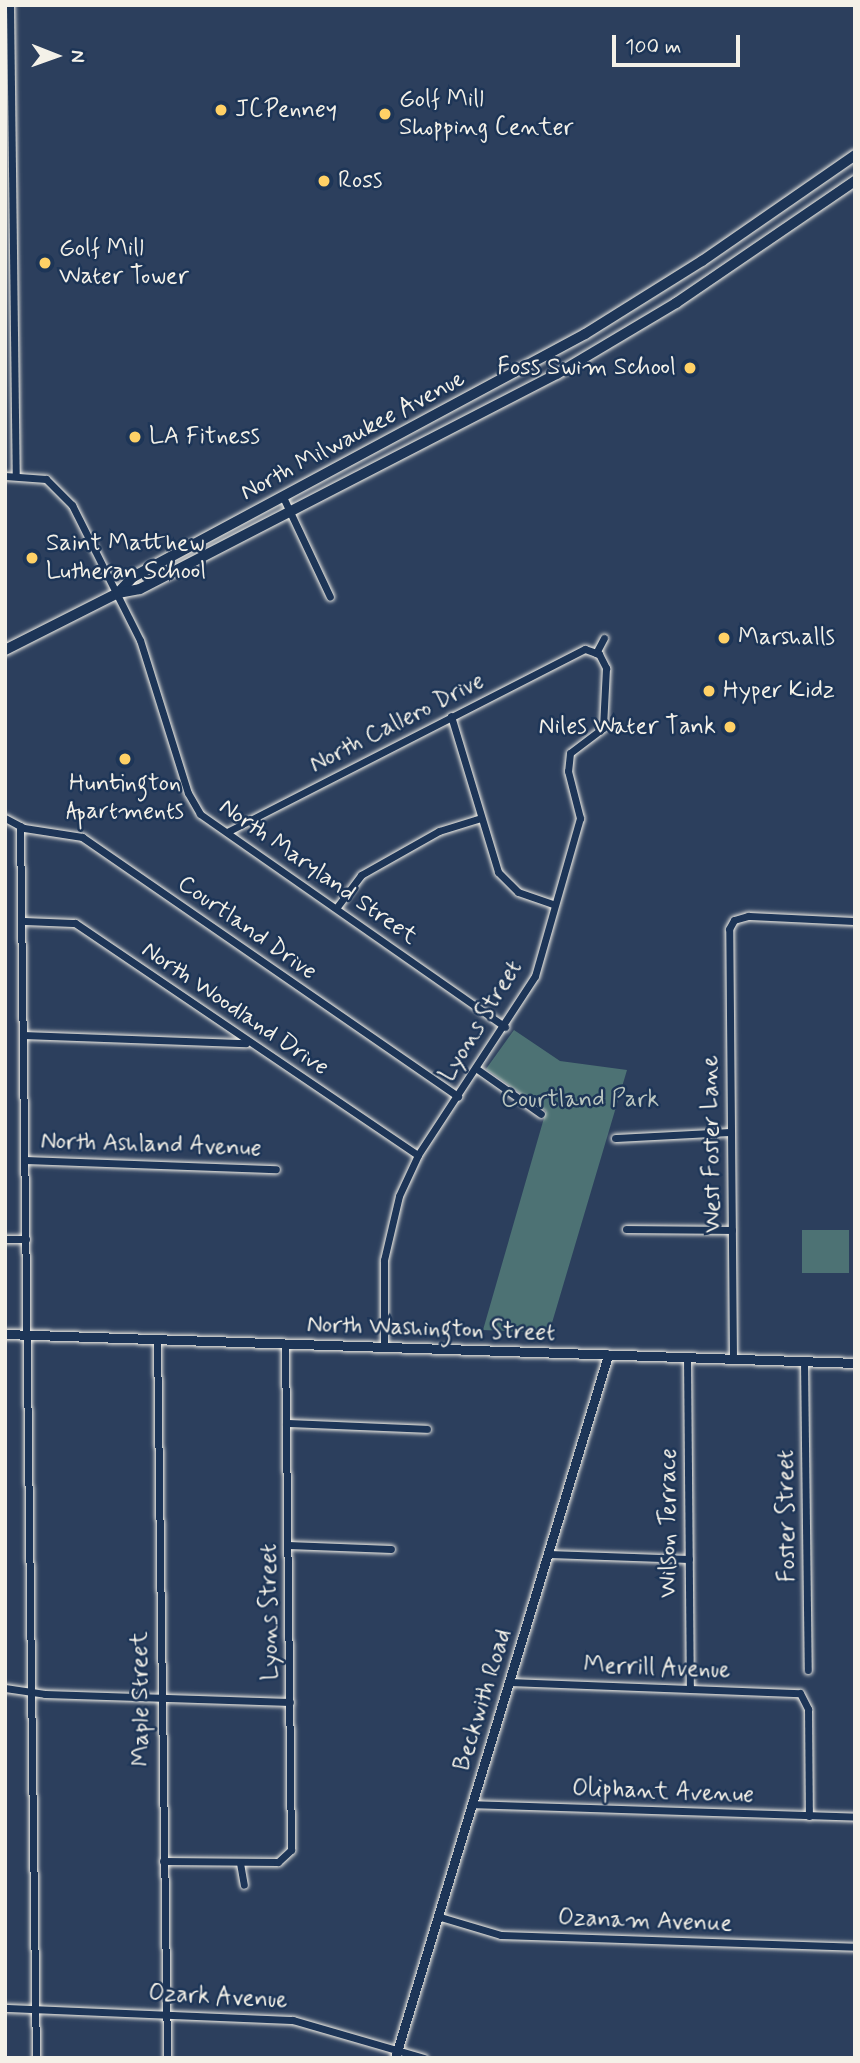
<!DOCTYPE html>
<html>
<head>
<meta charset="utf-8">
<style>
  body { margin:0 }
  #map { position:relative; width:860px; height:2063px; overflow:hidden; background:#2c3f5d; font-family:Mynerve,sans-serif }
  div>[style] { position:absolute }
  .green>* { inset:0; background:#4d7274; transform-origin:0 0 }
  .roads { filter:drop-shadow(0 0 2px #f4f1e8) drop-shadow(0 0 2px #f4f1e8) }
  .minor>* { height:7px; margin:-3.5px; padding:0 3.5px; transform-origin:3.5px; border-radius:3.5px; background:#1d3557 }
  .tertiary>* { height:9px; margin:-4.5px; padding:0 4.5px; transform-origin:4.5px; border-radius:4.5px; background:#1d3557 }
  .primary>* { height:10px; margin:-5px; padding:0 5px; transform-origin:5px; border-radius:5px; background:#1d3557 }
  .dots>* { width:19px; height:19px; translate:-50% -50%; box-sizing:border-box; border:4px solid #1d3557; border-radius:50% }
  span { translate:-50% -50%; white-space:nowrap; text-align:center; line-height:1.15; -webkit-text-stroke:5px #1d3557; paint-order:stroke }
  .poi-label { font-size:24px; color:#f4f1e8 }
  .left { translate:0 -50%; text-align:left }
  .right { translate:-100% -50%; text-align:right }
  .street-label { font-size:24px; color:#f4f1e8 }
  .park-label { font-size:24px; color:#bac5bf }
  .frame { position:absolute; inset:0; border:7px solid #f4f1e8; pointer-events:none }
  .north { position:absolute; left:21px; top:21px; width:70px; height:70px; -webkit-text-stroke:5px #1d3557; paint-order:stroke; rotate:91deg; font-size:19px; font-weight:700; line-height:28px; text-align:center; color:#f4f1e8 }
  .north::after { content:''; display:block; margin:auto; width:24px; height:32px; background:#f4f1e8; clip-path:polygon(50% 0,100% 100%,50% 72%,0 100%) }
  .scale { position:absolute; left:612px; top:35px; width:128px; height:32px; box-sizing:border-box; border:4px solid #f4f1e8; border-top:0; padding-left:9px; font-size:21px; line-height:24px; white-space:nowrap; color:#f4f1e8; -webkit-text-stroke:5px #1d3557; paint-order:stroke }
</style>
</head>
<body>
<div id="map">
  <div class="green">
    <i style="clip-path:polygon(514px 1030px,560px 1061px,627px 1070px,549px 1333px,483px 1330px,546px 1111px,486px 1069px)"></i>
    <i style="left:802px;top:1230px;width:47px;height:43px"></i>
  </div>
  <div class="roads">
    <div class="minor">
      <i style="left:10px;top:5px;width:471px;rotate:89.3deg"></i>
      <i style="left:5px;top:476px;width:41px;rotate:4.2deg"></i>
      <i style="left:46px;top:479px;width:37px;rotate:45deg"></i>
      <i style="left:72px;top:505px;width:151px;rotate:63.3deg"></i>
      <i style="left:140px;top:640px;width:160px;rotate:72.6deg"></i>
      <i style="left:188px;top:793px;width:24px;rotate:60deg"></i>
      <i style="left:200px;top:814px;width:372px;rotate:34.9deg"></i>
      <i style="left:283px;top:497px;width:110px;rotate:64.8deg"></i>
      <i style="left:596px;top:653px;width:17px;rotate:-62deg"></i>
      <i style="left:451px;top:716px;width:163px;rotate:73.2deg"></i>
      <i style="left:498px;top:872px;width:28px;rotate:45deg"></i>
      <i style="left:518px;top:892px;width:39px;rotate:19deg"></i>
      <i style="left:5px;top:818px;width:21px;rotate:28deg"></i>
      <i style="left:24px;top:828px;width:59px;rotate:8.8deg"></i>
      <i style="left:82px;top:837px;width:457px;rotate:34.6deg"></i>
      <i style="left:20px;top:826px;width:1232px;rotate:89.26deg"></i>
      <i style="left:227px;top:832px;width:402px;rotate:-27.1deg"></i>
      <i style="left:585px;top:649px;width:15px;rotate:20deg"></i>
      <i style="left:599px;top:654px;width:16px;rotate:63deg"></i>
      <i style="left:606px;top:668px;width:60px;rotate:92.9deg"></i>
      <i style="left:603px;top:728px;width:41px;rotate:142.9deg"></i>
      <i style="left:570px;top:753px;width:18px;rotate:96deg"></i>
      <i style="left:568px;top:771px;width:49px;rotate:75.7deg"></i>
      <i style="left:580px;top:818px;width:164px;rotate:105.9deg"></i>
      <i style="left:535px;top:976px;width:214px;rotate:123.2deg"></i>
      <i style="left:418px;top:1155px;width:45px;rotate:114.9deg"></i>
      <i style="left:399px;top:1196px;width:66px;rotate:103.2deg"></i>
      <i style="left:384px;top:1260px;width:87px;rotate:90deg"></i>
      <i style="left:337px;top:907px;width:40px;rotate:-53deg"></i>
      <i style="left:361px;top:875px;width:90px;rotate:-29.4deg"></i>
      <i style="left:439px;top:831px;width:44px;rotate:-17.2deg"></i>
      <i style="left:22px;top:921px;width:53px;rotate:2.2deg"></i>
      <i style="left:75px;top:923px;width:414px;rotate:34.1deg"></i>
      <i style="left:23px;top:1035px;width:223px;rotate:2.1deg"></i>
      <i style="left:477px;top:1069px;width:78px;rotate:35.1deg"></i>
      <i style="left:615px;top:1138px;width:116px;rotate:-3deg"></i>
      <i style="left:25px;top:1160px;width:251px;rotate:2.1deg"></i>
      <i style="left:626px;top:1229px;width:106px;rotate:0.5deg"></i>
      <i style="left:5px;top:1239px;width:21px"></i>
      <i style="left:157px;top:1339px;width:719px;rotate:89.2deg"></i>
      <i style="left:687px;top:1358px;width:330px;rotate:89.5deg"></i>
      <i style="left:733px;top:1359px;width:430px;rotate:-90.5deg"></i>
      <i style="left:729px;top:929px;width:10px;rotate:-61deg"></i>
      <i style="left:734px;top:920px;width:15px;rotate:-16deg"></i>
      <i style="left:748px;top:916px;width:107px;rotate:2.7deg"></i>
      <i style="left:804px;top:1362px;width:308px;rotate:89.3deg"></i>
      <i style="left:286px;top:1423px;width:141px;rotate:2.4deg"></i>
      <i style="left:288px;top:1545px;width:103px;rotate:2.2deg"></i>
      <i style="left:549px;top:1554px;width:140px;rotate:2deg"></i>
      <i style="left:509px;top:1682px;width:291px;rotate:2.2deg"></i>
      <i style="left:800px;top:1693px;width:18px;rotate:63deg"></i>
      <i style="left:808px;top:1709px;width:107px;rotate:89.5deg"></i>
      <i style="left:5px;top:1688px;width:40px;rotate:8.5deg"></i>
      <i style="left:45px;top:1694px;width:245px;rotate:1.9deg"></i>
      <i style="left:471px;top:1804px;width:384px;rotate:1.9deg"></i>
      <i style="left:163px;top:1861px;width:115px;rotate:0.5deg"></i>
      <i style="left:278px;top:1862px;width:18px;rotate:-43deg"></i>
      <i style="left:291px;top:1850px;width:507px;rotate:-90.68deg"></i>
      <i style="left:240px;top:1863px;width:22px;rotate:80deg"></i>
      <i style="left:437px;top:1916px;width:67px;rotate:16.5deg"></i>
      <i style="left:501px;top:1935px;width:354px;rotate:1.9deg"></i>
      <i style="left:5px;top:2008px;width:288px;rotate:2.4deg"></i>
      <i style="left:293px;top:2020px;width:136px;rotate:16.2deg"></i>
    </div>
    <div class="tertiary">
      <i style="left:5px;top:1334px;width:850px;rotate:1.95deg"></i>
      <i style="left:395px;top:2058px;width:735px;rotate:-73.14deg"></i>
    </div>
    <div class="primary">
      <i style="left:118px;top:593px;width:22px;rotate:-47deg"></i>
      <i style="left:133px;top:577px;width:513px;rotate:-28.26deg"></i>
      <i style="left:585px;top:334px;width:138px;rotate:-32deg"></i>
      <i style="left:702px;top:261px;width:186px;rotate:-34.7deg"></i>
      <i style="left:5px;top:650px;width:127px;rotate:-26.8deg"></i>
      <i style="left:118px;top:593px;width:22px;rotate:-10deg"></i>
      <i style="left:140px;top:589px;width:469px;rotate:-27.3deg"></i>
      <i style="left:557px;top:374px;width:139px;rotate:-30.8deg"></i>
      <i style="left:676px;top:303px;width:217px;rotate:-34.3deg"></i>
    </div>
  </div>
  <div class="dots">
    <i style="left:221px;top:110px;background:#ffd166"></i>
    <i style="left:385px;top:114px;background:#ffd166"></i>
    <i style="left:324px;top:181px;background:#ffd166"></i>
    <i style="left:45px;top:263px;background:#ffd166"></i>
    <i style="left:690px;top:368px;background:#ffd166"></i>
    <i style="left:135px;top:437px;background:#ffd166"></i>
    <i style="left:32px;top:558px;background:#ffd166"></i>
    <i style="left:724px;top:638px;background:#ffd166"></i>
    <i style="left:709px;top:691px;background:#ffd166"></i>
    <i style="left:730px;top:727px;background:#ffd166"></i>
    <i style="left:125px;top:759px;background:#ffd166"></i>
  </div>
  <div class="poi-label">
    <span class="left" style="left:399px;top:114px">Golf Mill<br>Shopping Center</span>
    <span class="left" style="left:235px;top:110px">JCPenney</span>
    <span class="left" style="left:338px;top:181px">Ross</span>
    <span class="left" style="left:59px;top:263px">Golf Mill<br>Water Tower</span>
    <span class="right" style="left:676px;top:368px">Foss Swim School</span>
    <span class="left" style="left:149px;top:437px">LA Fitness</span>
    <span class="left" style="left:46px;top:558px">Saint Matthew<br>Lutheran School</span>
    <span class="left" style="left:738px;top:638px">Marshalls</span>
    <span class="left" style="left:723px;top:691px">Hyper Kidz</span>
    <span class="right" style="left:716px;top:727px">Niles Water Tank</span>
    <span style="left:125px;top:798px">Huntington<br>Apartments</span>
  </div>
  <div class="street-label">
    <span style="left:353px;top:436px;rotate:-28deg">North Milwaukee Avenue</span>
    <span style="left:397px;top:723px;rotate:-27deg">North Callero Drive</span>
    <span style="left:318px;top:872px;rotate:35deg">North Maryland Street</span>
    <span style="left:247px;top:928px;rotate:35deg">Courtland Drive</span>
    <span style="left:235px;top:1009px;rotate:34deg">North Woodland Drive</span>
    <span style="left:481px;top:1021px;rotate:-59deg">Lyons Street</span>
    <span style="left:712px;top:1144px;rotate:-91deg">West Foster Lane</span>
    <span style="left:151px;top:1145px;rotate:2deg">North Ashland Avenue</span>
    <span style="left:431px;top:1329px;rotate:2deg">North Washington Street</span>
    <span style="left:787px;top:1516px;rotate:-91deg">Foster Street</span>
    <span style="left:669px;top:1523px;rotate:-90deg">Wilson Terrace</span>
    <span style="left:270px;top:1612px;rotate:-91deg">Lyons Street</span>
    <span style="left:657px;top:1668px;rotate:2deg">Merrill Avenue</span>
    <span style="left:141px;top:1699px;rotate:-91deg">Maple Street</span>
    <span style="left:483px;top:1700px;rotate:-73deg">Beckwith Road</span>
    <span style="left:663px;top:1792px;rotate:2deg">Oliphant Avenue</span>
    <span style="left:645px;top:1921px;rotate:2deg">Ozanam Avenue</span>
    <span style="left:218px;top:1997px;rotate:3deg">Ozark Avenue</span>
  </div>
  <div class="park-label">
    <span style="left:580px;top:1100px">Courtland Park</span>
  </div>
  <div class="frame"></div>
  <div class="north">N</div>
  <div class="scale">100 m</div>
</div>
</body>
</html>
